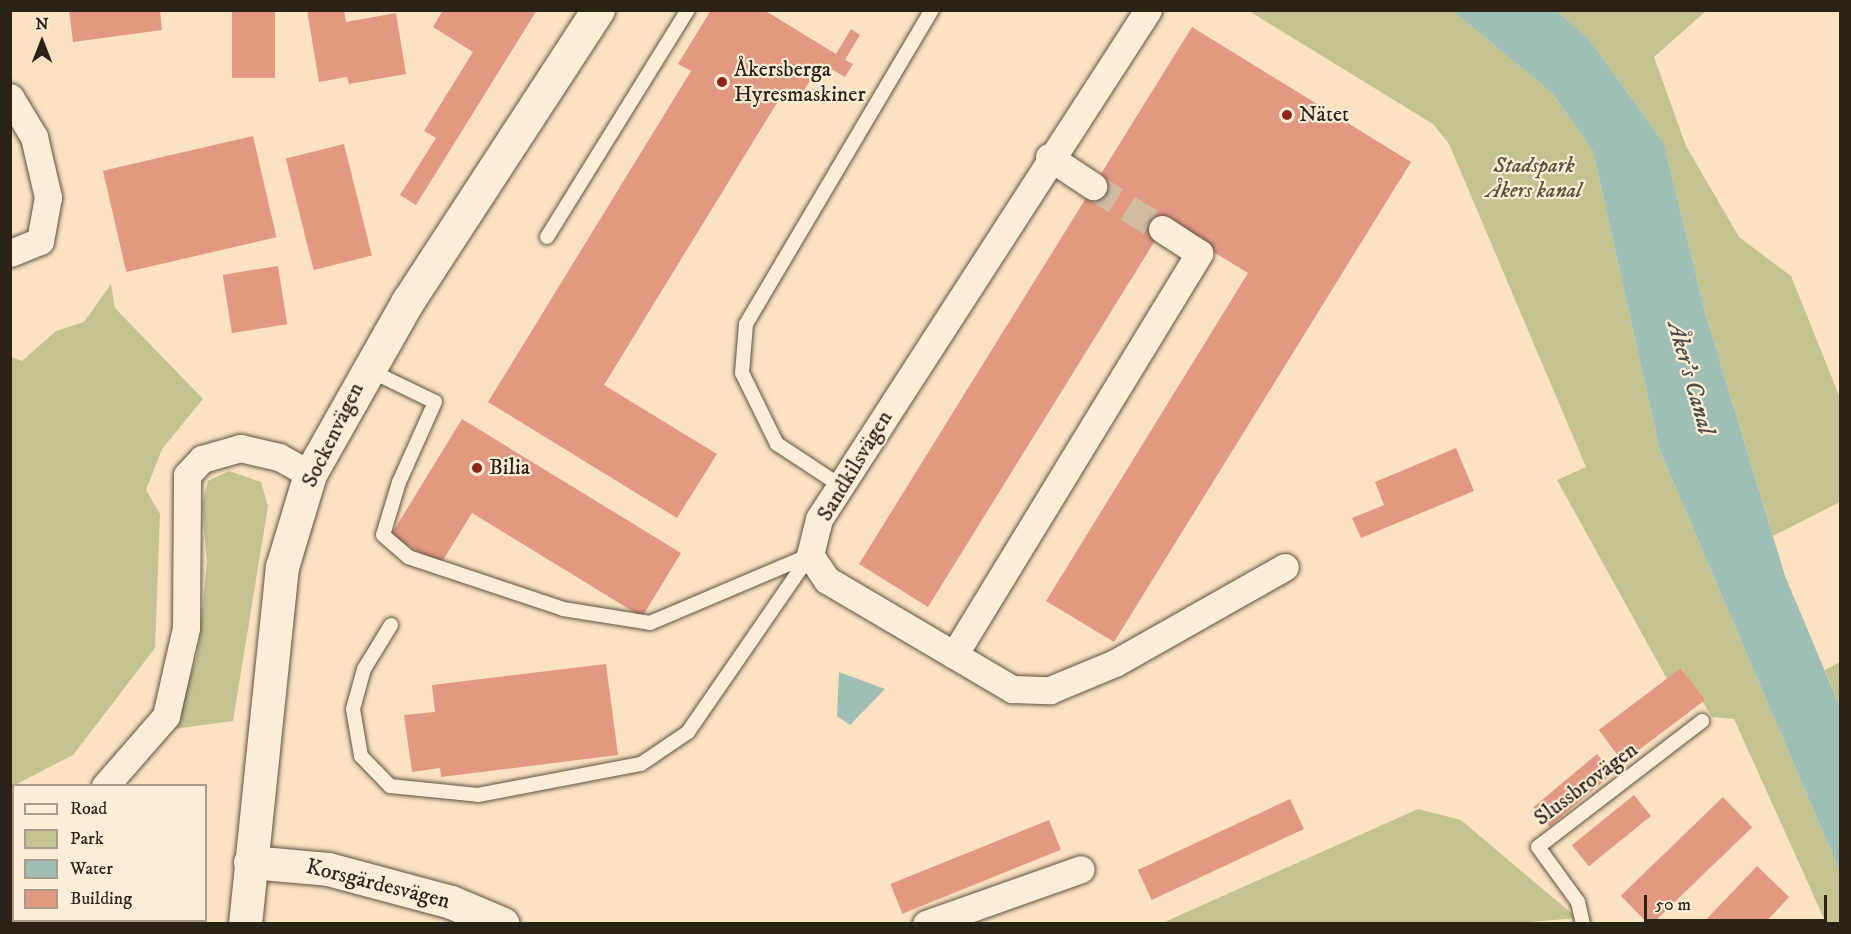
<!DOCTYPE html>
<html>
<head>
<meta charset="utf-8">
<style>
  body { margin:0 }
  #map { position:relative; width:1851px; height:934px; overflow:hidden; background:#fbe3c1; font-family:"IM FELL DW Pica",serif }
  div>[style] { position:absolute }
  .green>* { inset:0; background:#c2c390 }
  .water>* { inset:0; background:#9fbeb6 }
  .building>* { inset:0; background:#e39882; transform-origin:0 0 }
  .minor-tunnel>* { height:27px; margin-top:-13.5px; transform-origin:0; background:repeating-linear-gradient(90deg,#d1bc9f 0 27px,transparent 0 41px) }
  .roads { filter:drop-shadow(0 0 2px #5e5242) drop-shadow(0 0 2px #5e5242) }
  .service>* { height:14px; margin:-7px; padding:0 7px; transform-origin:7px; border-radius:7px; background:#fcedd7 }
  .minor>* { height:27px; margin:-13.5px; padding:0 13.5px; transform-origin:13.5px; border-radius:13.5px; background:#fcedd7 }
  .tertiary>* { height:33px; margin:-16.5px; padding:0 16.5px; transform-origin:16.5px; border-radius:16.5px; background:#fcedd7 }
  .dots>* { width:16px; height:16px; translate:-50% -50%; box-sizing:border-box; border:3px solid #fcedd7; border-radius:50% }
  span { translate:-50% -50%; white-space:nowrap; text-align:center; line-height:1.15; -webkit-text-stroke:4.5px #fcedd7; paint-order:stroke }
  .poi-label { font-size:22px; color:#2a2117 }
  .left { translate:0 -50%; text-align:left }
  .park-label { font-size:22px; color:#58523b; font-style:italic }
  .street-label { font-size:22px; color:#2a2117 }
  .water-label { font-size:24px; color:#4d5047; font-style:italic }
  .frame { position:absolute; inset:0; border:12px solid #2a2117; pointer-events:none }
  .legend { position:absolute; left:12px; top:784px; width:195px; height:138px; box-sizing:border-box; background:#fcedd7; border:2px solid #a89b8a; margin:0; padding:8px 10px; list-style:none; font-size:18px; color:#2a2117 }
  .legend li { display:flex; align-items:center; gap:12px; height:30px }
  .legend b { width:30px; border:2px solid #a89b8a }
  .north { position:absolute; left:12px; top:12px; width:60px; height:60px; -webkit-text-stroke:4px #fcedd7; paint-order:stroke; rotate:0deg; font-size:16px; font-weight:700; line-height:24px; text-align:center; color:#2a2117 }
  .north::after { content:''; display:block; margin:auto; width:21px; height:27px; background:#2a2117; clip-path:polygon(50% 0,100% 100%,50% 72%,0 100%) }
  .scale { position:absolute; left:1644px; top:895px; width:183px; height:27px; box-sizing:border-box; border:3px solid #2a2117; border-top:0; padding-left:8px; font-size:18px; line-height:21px; white-space:nowrap; color:#2a2117; -webkit-text-stroke:4px #fcedd7; paint-order:stroke }
</style>
</head>
<body>
<div id="map">
  <div class="green">
    <i style="clip-path:polygon(1249px 11px,1453px 11px,1552px 93px,1593px 151px,1660px 451px,1840px 872px,1840px 923px,1826px 923px,1734px 719px,1712px 717px,1682px 668px,1667px 679px,1557px 480px,1586px 467px,1449px 144px,1433px 124px)"></i>
    <i style="clip-path:polygon(1557px 11px,1706px 11px,1654px 57px,1686px 146px,1739px 237px,1791px 276px,1840px 398px,1840px 502px,1773px 536px,1705px 312px,1664px 143px,1588px 38px)"></i>
    <i style="clip-path:polygon(111px 284px,115px 308px,203px 399px,162px 449px,146px 490px,160px 514px,155px 648px,73px 755px,11px 787px,11px 357px,22px 361px,56px 331px,84px 322px)"></i>
    <i style="clip-path:polygon(229px 471px,261px 482px,268px 506px,233px 721px,173px 729px,198px 652px,207px 562px,202px 506px,208px 481px)"></i>
    <i style="clip-path:polygon(1840px 662px,1840px 707px,1825px 670px)"></i>
    <i style="clip-path:polygon(1418px 809px,1461px 820px,1577px 918px,1505px 924px,1160px 924px)"></i>
  </div>
  <div class="water">
    <i style="clip-path:polygon(1453px 11px,1557px 11px,1588px 38px,1664px 143px,1705px 312px,1785px 576px,1840px 707px,1840px 872px,1660px 451px,1593px 151px,1552px 93px)"></i>
    <i style="clip-path:polygon(839px 672px,885px 689px,850px 725px,837px 716px)"></i>
  </div>
  <div class="building">
    <i style="clip-path:polygon(69px 10px,160px 10px,162px 30px,73px 42px)"></i>
    <i style="left:232px;top:10px;width:43px;height:68px"></i>
    <i style="clip-path:polygon(307px 10px,344px 10px,346px 22px,396px 13px,406px 74px,349px 84px,347px 77px,319px 82px)"></i>
    <i style="clip-path:polygon(443px 10px,537px 10px,416px 205px,400px 195px,436px 138px,424px 131px,473px 52px,433px 27px)"></i>
    <i style="clip-path:polygon(711px 10px,764px 10px,836px 54px,851px 29px,860px 35px,845px 60px,853px 64px,845px 77px,821px 63px,800px 97px,786px 88px,604px 385px,717px 454px,677px 518px,488px 402px,691px 71px,678px 64px)"></i>
    <i style="clip-path:polygon(1192px 27px,1411px 162px,1114px 642px,1046px 601px,1248px 273px,1166px 223px,928px 607px,859px 564px)"></i>
    <i style="left:253px;top:136px;width:104px;height:154px;rotate:77deg"></i>
    <i style="left:344px;top:144px;width:115px;height:60px;rotate:76deg"></i>
    <i style="left:278px;top:266px;width:59px;height:56px;rotate:81deg"></i>
    <i style="clip-path:polygon(462px 419px,681px 553px,642px 617px,472px 513px,440px 565px,391px 535px)"></i>
    <i style="clip-path:polygon(1456px 448px,1474px 491px,1361px 538px,1352px 518px,1384px 505px,1375px 482px)"></i>
    <i style="clip-path:polygon(606px 664px,618px 755px,441px 777px,440px 768px,412px 772px,404px 715px,435px 712px,432px 685px)"></i>
    <i style="left:1681px;top:668px;width:40px;height:103px;rotate:53deg"></i>
    <i style="left:1597px;top:754px;width:25px;height:83px;rotate:50deg"></i>
    <i style="left:1634px;top:795px;width:27px;height:80px;rotate:51deg"></i>
    <i style="left:1723px;top:797px;width:42px;height:142px;rotate:46deg"></i>
    <i style="left:1290px;top:799px;width:33px;height:168px;rotate:65deg"></i>
    <i style="left:1049px;top:820px;width:32px;height:171px;rotate:68deg"></i>
    <i style="clip-path:polygon(1757px 866px,1789px 897px,1764px 924px,1702px 924px)"></i>
  </div>
  <div class="minor-tunnel">
    <i style="left:1093px;top:186px;width:81px;rotate:31.9deg"></i>
  </div>
  <div class="roads">
    <div class="service">
      <i style="left:547px;top:237px;width:267px;rotate:-58.2deg"></i>
      <i style="left:369px;top:370px;width:73px;rotate:25.9deg"></i>
      <i style="left:435px;top:402px;width:88px;rotate:114.2deg"></i>
      <i style="left:399px;top:482px;width:55px;rotate:106.8deg"></i>
      <i style="left:383px;top:535px;width:33px;rotate:41deg"></i>
      <i style="left:408px;top:557px;width:163px;rotate:18.5deg"></i>
      <i style="left:563px;top:609px;width:88px;rotate:9.1deg"></i>
      <i style="left:650px;top:623px;width:174px;rotate:-23deg"></i>
      <i style="left:841px;top:486px;width:77px;rotate:-146.7deg"></i>
      <i style="left:777px;top:444px;width:79px;rotate:-116.2deg"></i>
      <i style="left:742px;top:373px;width:49px;rotate:-85.3deg"></i>
      <i style="left:746px;top:324px;width:365px;rotate:-59.4deg"></i>
      <i style="left:391px;top:625px;width:52px;rotate:121.5deg"></i>
      <i style="left:364px;top:669px;width:41px;rotate:105.4deg"></i>
      <i style="left:353px;top:709px;width:48px;rotate:80.3deg"></i>
      <i style="left:361px;top:756px;width:42px;rotate:46deg"></i>
      <i style="left:390px;top:786px;width:88px;rotate:5.8deg"></i>
      <i style="left:478px;top:795px;width:166px;rotate:-10.8deg"></i>
      <i style="left:641px;top:764px;width:57px;rotate:-34.2deg"></i>
      <i style="left:688px;top:732px;width:215px;rotate:-55.4deg"></i>
      <i style="left:1583px;top:924px;width:23px;rotate:-103deg"></i>
      <i style="left:1578px;top:902px;width:68px;rotate:-126deg"></i>
      <i style="left:1538px;top:847px;width:207px;rotate:-37.5deg"></i>
    </div>
    <div class="minor">
      <i style="left:1148px;top:10px;width:606px;rotate:122.88deg"></i>
      <i style="left:819px;top:519px;width:37px;rotate:104deg"></i>
      <i style="left:810px;top:555px;width:30px;rotate:56deg"></i>
      <i style="left:827px;top:580px;width:215px;rotate:30.5deg"></i>
      <i style="left:1012px;top:689px;width:38px;rotate:2deg"></i>
      <i style="left:1050px;top:690px;width:70px;rotate:-22.6deg"></i>
      <i style="left:1115px;top:663px;width:195px;rotate:-29.5deg"></i>
      <i style="left:10px;top:97px;width:47px;rotate:59deg"></i>
      <i style="left:34px;top:137px;width:62px;rotate:76.9deg"></i>
      <i style="left:48px;top:197px;width:45px;rotate:100.3deg"></i>
      <i style="left:40px;top:241px;width:32px;rotate:158deg"></i>
      <i style="left:1049px;top:157px;width:53px;rotate:33.4deg"></i>
      <i style="left:954px;top:655px;width:471px;rotate:-58.6deg"></i>
      <i style="left:1199px;top:253px;width:44px;rotate:-147deg"></i>
      <i style="left:105px;top:786px;width:93px;rotate:-48.9deg"></i>
      <i style="left:166px;top:716px;width:90px;rotate:-77.2deg"></i>
      <i style="left:186px;top:628px;width:153px;rotate:-89.6deg"></i>
      <i style="left:187px;top:475px;width:22px;rotate:-47deg"></i>
      <i style="left:202px;top:459px;width:40px;rotate:-16deg"></i>
      <i style="left:240px;top:448px;width:40px;rotate:13deg"></i>
      <i style="left:279px;top:457px;width:35px;rotate:29deg"></i>
      <i style="left:10px;top:841px;width:4px;rotate:-27deg"></i>
      <i style="left:926px;top:924px;width:164px;rotate:-19.5deg"></i>
    </div>
    <div class="tertiary">
      <i style="left:250px;top:862px;width:78px;rotate:5.1deg"></i>
      <i style="left:328px;top:869px;width:127px;rotate:15deg"></i>
      <i style="left:451px;top:902px;width:56px;rotate:22.9deg"></i>
      <i style="left:245px;top:924px;width:359px;rotate:-84.1deg"></i>
      <i style="left:282px;top:567px;width:97px;rotate:-73.2deg"></i>
      <i style="left:310px;top:474px;width:199px;rotate:-60.5deg"></i>
      <i style="left:408px;top:301px;width:348px;rotate:-56.9deg"></i>
    </div>
  </div>
  <div class="dots">
    <i style="left:722px;top:82px;background:#8f2418"></i>
    <i style="left:1287px;top:115px;background:#8f2418"></i>
    <i style="left:477px;top:468px;background:#8f2418"></i>
  </div>
  <div class="poi-label">
    <span class="left" style="left:734px;top:82px">Åkersberga<br>Hyresmaskiner</span>
    <span class="left" style="left:1299px;top:115px">Nätet</span>
    <span class="left" style="left:489px;top:468px">Bilia</span>
  </div>
  <div class="park-label">
    <span style="left:1534px;top:178px">Stadspark<br>Åkers kanal</span>
  </div>
  <div class="street-label">
    <span style="left:333px;top:435px;rotate:-64deg">Sockenvägen</span>
    <span style="left:855px;top:466px;rotate:-59deg">Sandkilsvägen</span>
    <span style="left:1586px;top:784px;rotate:-37deg">Slussbrovägen</span>
    <span style="left:378px;top:884px;rotate:14deg">Korsgärdesvägen</span>
  </div>
  <div class="water-label">
    <span style="left:1690px;top:378px;rotate:74deg">Åker's Canal</span>
  </div>
  <div class="frame"></div>
  <ul class="legend">
  <li><b style="height:8px;background:#fcedd7"></b>Road</li>
  <li><b style="height:16px;background:#c2c390"></b>Park</li>
  <li><b style="height:16px;background:#9fbeb6"></b>Water</li>
  <li><b style="height:16px;background:#e39882"></b>Building</li>
  </ul>
  <div class="north">N</div>
  <div class="scale">50 m</div>
</div>
</body>
</html>
